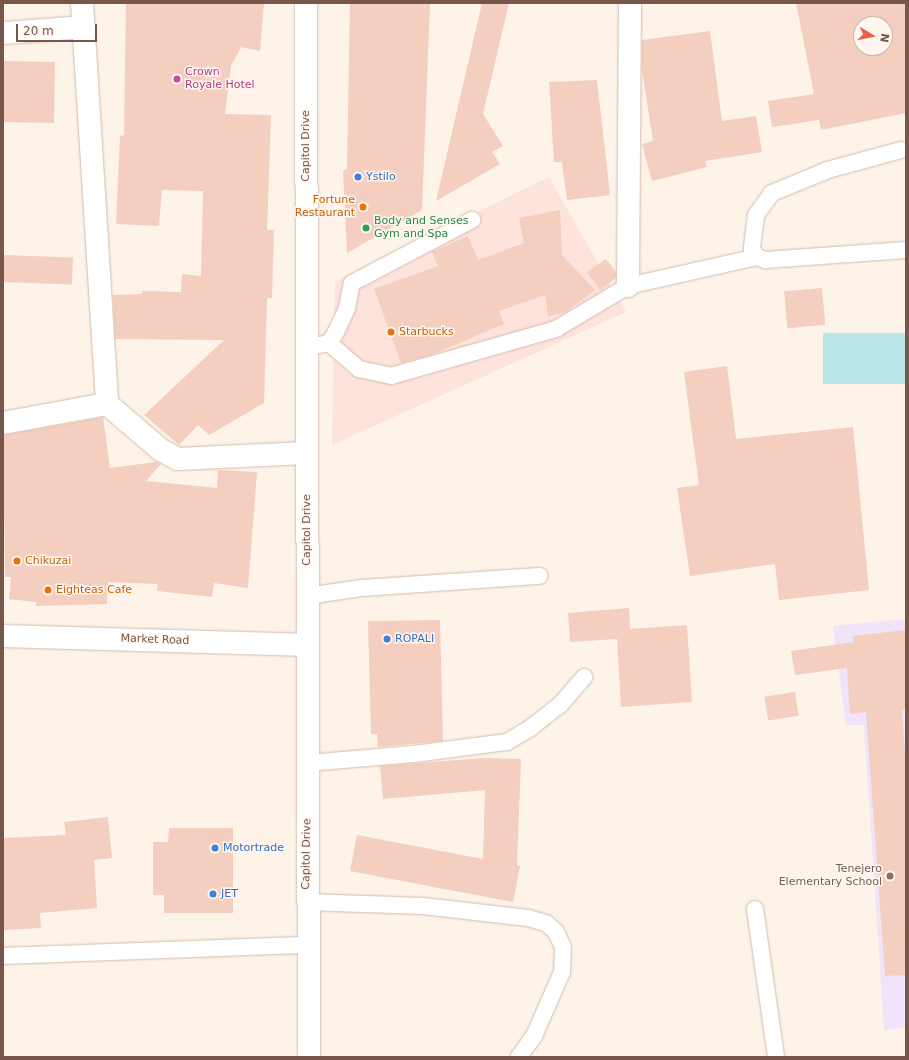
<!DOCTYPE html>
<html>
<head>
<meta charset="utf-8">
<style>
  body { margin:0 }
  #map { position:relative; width:909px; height:1060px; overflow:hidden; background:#fdf3e8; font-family:"DejaVu Sans",sans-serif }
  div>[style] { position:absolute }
  .commercial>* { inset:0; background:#fee2dc }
  .education>* { inset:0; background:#f0e4fa }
  .water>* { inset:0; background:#bbe6e8; transform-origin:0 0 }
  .building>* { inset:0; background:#f4cebe; transform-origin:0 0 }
  .roads { filter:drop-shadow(0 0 1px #d3bcaf) drop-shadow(0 0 1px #d3bcaf) }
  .service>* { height:16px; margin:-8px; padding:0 8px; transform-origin:8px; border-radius:8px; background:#fff }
  .minor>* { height:22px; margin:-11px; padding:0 11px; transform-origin:11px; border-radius:11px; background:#fff }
  .tertiary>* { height:22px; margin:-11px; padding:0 11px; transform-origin:11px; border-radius:11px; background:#fff }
  .dots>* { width:11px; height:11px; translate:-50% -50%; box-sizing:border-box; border:2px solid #fff7ef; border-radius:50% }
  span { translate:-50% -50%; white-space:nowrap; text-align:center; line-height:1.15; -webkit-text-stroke:3px #fff7ef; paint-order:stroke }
  .hotel-label { font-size:11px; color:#b23c85 }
  .left { translate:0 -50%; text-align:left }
  .street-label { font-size:11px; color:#79564a }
  .shop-label { font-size:11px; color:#366cbe }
  .food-label { font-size:11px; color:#c56008 }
  .right { translate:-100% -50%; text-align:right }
  .leisure-label { font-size:11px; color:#27864d }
  .education-label { font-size:11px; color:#785e54 }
  .frame { position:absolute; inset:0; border:4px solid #79564a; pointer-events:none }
  .north { position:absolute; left:853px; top:16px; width:40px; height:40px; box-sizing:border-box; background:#fff7ef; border:1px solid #c9b7ad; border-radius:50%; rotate:100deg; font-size:11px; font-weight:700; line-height:16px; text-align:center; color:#79564a }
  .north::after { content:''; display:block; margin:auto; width:14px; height:18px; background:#eb5e49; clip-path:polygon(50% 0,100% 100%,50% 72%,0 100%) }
  .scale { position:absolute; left:16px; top:24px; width:81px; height:18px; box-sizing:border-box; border:2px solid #79564a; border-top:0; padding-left:5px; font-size:12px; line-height:14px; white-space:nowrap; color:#79564a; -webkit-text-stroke:3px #fff7ef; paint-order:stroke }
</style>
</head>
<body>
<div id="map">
  <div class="commercial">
    <i style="clip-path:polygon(549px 177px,626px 312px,332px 445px,335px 282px)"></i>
  </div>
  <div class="education">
    <i style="clip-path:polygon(906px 619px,906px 1027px,884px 1030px,864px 725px,846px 725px,833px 626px)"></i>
  </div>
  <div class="water">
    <i style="left:906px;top:333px;width:51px;height:83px;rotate:90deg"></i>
  </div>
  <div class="building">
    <i style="clip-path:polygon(139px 3px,264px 3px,260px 51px,241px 47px,231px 66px,225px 114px,271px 115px,267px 230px,274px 230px,272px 298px,267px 298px,264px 403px,209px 435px,198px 425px,179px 445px,144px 415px,224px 340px,115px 339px,113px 295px,142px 294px,142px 291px,181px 292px,182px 274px,201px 276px,203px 191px,162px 190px,159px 226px,116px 224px,120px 136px,124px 135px,126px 4px)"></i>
    <i style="clip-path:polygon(350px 3px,430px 3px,422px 210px,347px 253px,343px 171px,347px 169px)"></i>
    <i style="clip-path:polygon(482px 3px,509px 3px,483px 114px,503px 146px,492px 152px,500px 164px,436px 201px)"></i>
    <i style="clip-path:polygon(evenodd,796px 3px,906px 3px,906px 113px,821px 130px,819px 120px,772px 127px,768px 101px,814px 94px,796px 3px,861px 24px,885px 24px,885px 48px,861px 48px,861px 24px)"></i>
    <i style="clip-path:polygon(710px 31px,722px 121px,756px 116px,762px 152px,705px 161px,707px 167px,652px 181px,642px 144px,653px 141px,642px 70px,642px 40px)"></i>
    <i style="left:3px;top:61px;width:52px;height:61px;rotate:1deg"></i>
    <i style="clip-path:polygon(597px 80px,610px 195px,567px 200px,562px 162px,554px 162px,549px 82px)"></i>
    <i style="clip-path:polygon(560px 210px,562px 255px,595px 290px,564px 313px,548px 316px,545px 295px,499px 311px,504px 324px,433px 354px,401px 363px,374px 289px,438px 266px,432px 252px,468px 236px,478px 260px,524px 243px,519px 218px)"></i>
    <i style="left:3px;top:255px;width:70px;height:27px;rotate:2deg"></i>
    <i style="clip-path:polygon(606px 259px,616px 272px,616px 278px,600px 290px,587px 272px)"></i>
    <i style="left:822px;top:288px;width:37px;height:38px;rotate:85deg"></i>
    <i style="clip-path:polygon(727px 366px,736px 439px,853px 427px,869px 590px,779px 600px,775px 564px,690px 576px,677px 488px,699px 485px,684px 372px)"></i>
    <i style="clip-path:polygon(103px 417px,110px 468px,156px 462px,161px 464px,146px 481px,217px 488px,218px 470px,257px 472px,248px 588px,214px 583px,212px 597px,157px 591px,158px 584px,108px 582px,107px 604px,36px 606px,36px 602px,9px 599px,11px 577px,5px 577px,3px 435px)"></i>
    <i style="clip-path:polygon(629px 608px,630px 629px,687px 625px,692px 702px,621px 707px,617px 639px,570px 642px,568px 613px)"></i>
    <i style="clip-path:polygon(440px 620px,443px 741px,378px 747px,377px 734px,371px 734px,368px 621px)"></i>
    <i style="clip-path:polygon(906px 630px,906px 709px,902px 710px,906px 770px,906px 975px,885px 976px,866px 712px,850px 714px,847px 668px,795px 675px,791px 651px,854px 642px,853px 636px)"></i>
    <i style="left:795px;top:692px;width:24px;height:31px;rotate:81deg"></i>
    <i style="clip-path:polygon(484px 758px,521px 759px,517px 865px,520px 866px,513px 902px,350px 871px,357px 835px,483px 859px,485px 790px,383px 799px,380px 766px)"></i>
    <i style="clip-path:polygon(108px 817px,112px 858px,94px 860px,97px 908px,40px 913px,41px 928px,3px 930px,3px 838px,66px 835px,64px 822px)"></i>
    <i style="clip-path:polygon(169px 828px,233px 828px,233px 913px,164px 913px,164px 895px,153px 895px,153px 842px,168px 842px)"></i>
  </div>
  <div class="roads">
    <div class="service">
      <i style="left:901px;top:150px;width:76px;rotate:164.7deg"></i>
      <i style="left:828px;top:170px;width:61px;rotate:157.7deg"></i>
      <i style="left:772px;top:193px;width:27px;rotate:126deg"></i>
      <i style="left:756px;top:215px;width:34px;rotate:97deg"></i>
      <i style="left:752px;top:249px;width:9px;rotate:58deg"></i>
      <i style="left:757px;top:257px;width:9px;rotate:21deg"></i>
      <i style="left:765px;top:260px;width:141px;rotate:-4.1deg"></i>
      <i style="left:329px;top:343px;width:40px;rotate:41deg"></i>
      <i style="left:359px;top:369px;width:33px;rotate:12deg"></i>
      <i style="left:391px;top:376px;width:172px;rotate:-15.9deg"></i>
      <i style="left:556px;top:329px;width:84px;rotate:-30.8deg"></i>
      <i style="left:628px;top:286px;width:132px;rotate:-12.7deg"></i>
      <i style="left:319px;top:345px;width:10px;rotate:-11deg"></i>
      <i style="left:329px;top:343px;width:13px;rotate:-58deg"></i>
      <i style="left:336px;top:332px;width:26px;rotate:-65deg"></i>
      <i style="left:347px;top:308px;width:25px;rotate:-79deg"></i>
      <i style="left:352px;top:283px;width:136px;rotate:-27.7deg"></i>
      <i style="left:307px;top:596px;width:56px;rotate:-8.3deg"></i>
      <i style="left:362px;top:588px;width:178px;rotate:-3.9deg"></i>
      <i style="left:308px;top:763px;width:106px;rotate:-4.9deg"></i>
      <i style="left:414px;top:754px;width:94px;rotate:-7.4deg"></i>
      <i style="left:507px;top:742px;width:26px;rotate:-31deg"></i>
      <i style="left:529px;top:729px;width:39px;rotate:-38deg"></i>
      <i style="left:560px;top:705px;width:37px;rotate:-49deg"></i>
      <i style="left:306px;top:902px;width:117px;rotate:2deg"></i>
      <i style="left:423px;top:906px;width:106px;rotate:6.5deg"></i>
      <i style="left:528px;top:918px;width:19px;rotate:16deg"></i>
      <i style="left:546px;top:923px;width:13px;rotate:42deg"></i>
      <i style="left:556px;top:932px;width:17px;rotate:65deg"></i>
      <i style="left:563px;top:947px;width:25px;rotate:92deg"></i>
      <i style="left:562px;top:972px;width:70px;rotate:113.6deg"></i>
      <i style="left:534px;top:1036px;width:26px;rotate:126deg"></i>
      <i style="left:755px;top:909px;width:149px;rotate:81.9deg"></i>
      <i style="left:3px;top:956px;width:304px;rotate:-2.1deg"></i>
    </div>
    <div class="minor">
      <i style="left:82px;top:3px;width:402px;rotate:86.4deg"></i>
      <i style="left:107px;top:404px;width:71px;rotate:40.4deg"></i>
      <i style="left:161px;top:450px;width:19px;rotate:28deg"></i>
      <i style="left:178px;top:459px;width:128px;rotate:-2.7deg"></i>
      <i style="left:3px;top:33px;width:81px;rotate:-4.2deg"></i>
      <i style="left:628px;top:286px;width:283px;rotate:-89.6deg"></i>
      <i style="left:3px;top:423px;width:106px;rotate:-10.4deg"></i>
    </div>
    <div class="tertiary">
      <i style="left:306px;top:3px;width:1054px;rotate:89.84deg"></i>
      <i style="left:3px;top:636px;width:304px;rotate:1.7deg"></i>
    </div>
  </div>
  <div class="dots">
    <i style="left:177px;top:79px;background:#d1479c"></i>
    <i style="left:358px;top:177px;background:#3f7fe0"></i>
    <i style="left:363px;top:207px;background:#e8710a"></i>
    <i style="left:366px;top:228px;background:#2e9e5b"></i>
    <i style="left:391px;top:332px;background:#e8710a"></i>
    <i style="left:17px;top:561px;background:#e8710a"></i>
    <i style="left:48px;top:590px;background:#e8710a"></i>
    <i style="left:387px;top:639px;background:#3f7fe0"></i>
    <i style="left:215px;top:848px;background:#3f7fe0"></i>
    <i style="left:890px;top:876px;background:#8d6e63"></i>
    <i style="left:213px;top:894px;background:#3f7fe0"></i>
  </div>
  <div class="hotel-label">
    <span class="left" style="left:185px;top:79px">Crown<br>Royale Hotel</span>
  </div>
  <div class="street-label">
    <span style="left:306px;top:146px;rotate:-90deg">Capitol Drive</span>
    <span style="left:307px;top:530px;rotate:-90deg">Capitol Drive</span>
    <span style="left:155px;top:640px;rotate:2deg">Market Road</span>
    <span style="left:307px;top:854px;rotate:-89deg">Capitol Drive</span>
  </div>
  <div class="shop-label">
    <span class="left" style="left:366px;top:177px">Ystilo</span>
    <span class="left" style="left:395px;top:639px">ROPALI</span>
    <span class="left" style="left:223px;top:848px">Motortrade</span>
    <span class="left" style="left:221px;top:894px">JET</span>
  </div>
  <div class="food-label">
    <span class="right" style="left:355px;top:207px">Fortune<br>Restaurant</span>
    <span class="left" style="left:399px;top:332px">Starbucks</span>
    <span class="left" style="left:25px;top:561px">Chikuzai</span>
    <span class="left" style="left:56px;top:590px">Eighteas Cafe</span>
  </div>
  <div class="leisure-label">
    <span class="left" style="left:374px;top:228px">Body and Senses<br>Gym and Spa</span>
  </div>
  <div class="education-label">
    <span class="right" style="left:882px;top:876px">Tenejero<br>Elementary School</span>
  </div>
  <div class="frame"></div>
  <div class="north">N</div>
  <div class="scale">20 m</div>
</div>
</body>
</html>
